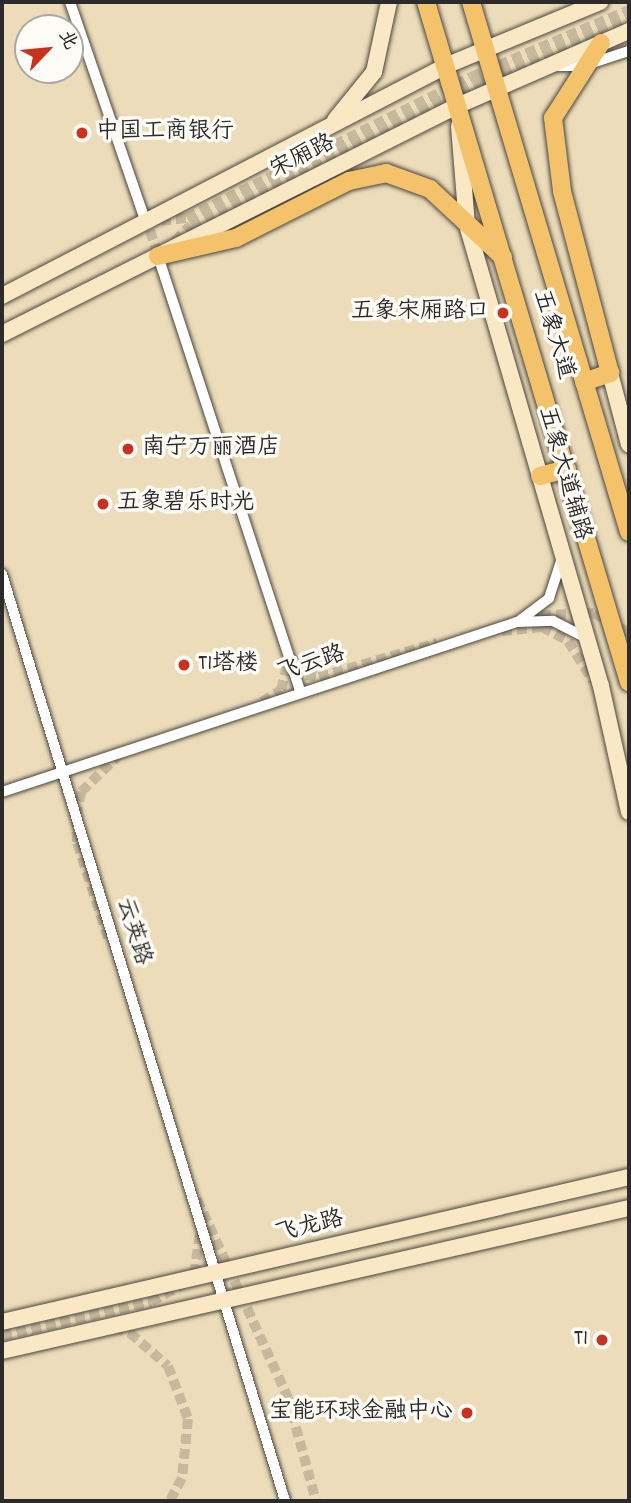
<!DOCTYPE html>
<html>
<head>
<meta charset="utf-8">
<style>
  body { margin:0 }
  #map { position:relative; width:631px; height:1503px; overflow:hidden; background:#eddcb9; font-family:Dekko,"LXGW WenKai TC",sans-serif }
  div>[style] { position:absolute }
  .street-tunnel>* { height:10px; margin-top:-5px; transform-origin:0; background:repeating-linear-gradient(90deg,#c6b99d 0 10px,transparent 0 15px) }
  .roads { filter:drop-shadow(0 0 2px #484640) drop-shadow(0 0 2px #484640) }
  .street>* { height:10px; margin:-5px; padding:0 5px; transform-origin:5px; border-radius:5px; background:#fff }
  .secondary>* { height:16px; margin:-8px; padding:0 8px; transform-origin:8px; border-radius:8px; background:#fae7c3 }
  .primary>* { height:18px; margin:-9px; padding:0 9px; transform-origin:9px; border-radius:9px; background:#f3c26a }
  .dots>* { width:19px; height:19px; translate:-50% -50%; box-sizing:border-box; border:4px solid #fdfcf7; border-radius:50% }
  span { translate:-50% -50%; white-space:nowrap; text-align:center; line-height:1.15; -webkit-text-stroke:7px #fdfcf7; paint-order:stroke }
  .poi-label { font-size:23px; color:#2b2b2b }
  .left { translate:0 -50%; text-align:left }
  .right { translate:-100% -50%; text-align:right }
  .street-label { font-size:23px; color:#2b2b2b }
  .frame { position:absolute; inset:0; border:4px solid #2b2b2b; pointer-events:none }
  .north { position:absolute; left:14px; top:14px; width:70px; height:70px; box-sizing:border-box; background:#fdfcf7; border:2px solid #a9a8a5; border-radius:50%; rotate:64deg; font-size:19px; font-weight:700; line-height:28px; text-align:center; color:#2b2b2b }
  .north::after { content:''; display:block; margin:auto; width:24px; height:32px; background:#c8321e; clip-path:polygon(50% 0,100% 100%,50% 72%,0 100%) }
</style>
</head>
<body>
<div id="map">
  <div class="street-tunnel">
    <i style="left:152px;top:215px;width:11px;rotate:34deg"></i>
    <i style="left:161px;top:221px;width:26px;rotate:-7deg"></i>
    <i style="left:187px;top:218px;width:317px;rotate:-26.4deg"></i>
    <i style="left:471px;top:77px;width:172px;rotate:-23deg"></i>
    <i style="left:145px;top:216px;width:46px;rotate:71.2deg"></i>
    <i style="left:164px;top:252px;width:38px;rotate:-45deg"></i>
    <i style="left:191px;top:225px;width:316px;rotate:-26.5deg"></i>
    <i style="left:474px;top:84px;width:168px;rotate:-23.1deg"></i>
    <i style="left:526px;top:616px;width:68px;rotate:-2.5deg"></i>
    <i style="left:594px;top:613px;width:40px;rotate:29.7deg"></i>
    <i style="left:502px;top:631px;width:40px;rotate:-5.7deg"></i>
    <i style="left:542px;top:627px;width:30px;rotate:28deg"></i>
    <i style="left:568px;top:641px;width:47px;rotate:58deg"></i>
    <i style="left:290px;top:655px;width:26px;rotate:51deg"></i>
    <i style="left:306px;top:675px;width:13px;rotate:9deg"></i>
    <i style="left:319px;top:677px;width:123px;rotate:-16.1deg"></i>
    <i style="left:262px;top:702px;width:22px;rotate:-32deg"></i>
    <i style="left:281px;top:690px;width:29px;rotate:-76deg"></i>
    <i style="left:108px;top:938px;width:101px;rotate:-107.9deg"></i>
    <i style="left:77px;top:842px;width:26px;rotate:-92deg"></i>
    <i style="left:76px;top:816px;width:25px;rotate:-78deg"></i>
    <i style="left:81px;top:792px;width:56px;rotate:-44.3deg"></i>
    <i style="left:197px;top:1199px;width:219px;rotate:65.4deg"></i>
    <i style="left:288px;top:1398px;width:107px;rotate:74.8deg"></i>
    <i style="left:114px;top:1328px;width:17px;rotate:17deg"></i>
    <i style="left:130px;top:1333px;width:50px;rotate:41deg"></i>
    <i style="left:168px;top:1366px;width:57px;rotate:69.3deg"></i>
    <i style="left:188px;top:1419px;width:59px;rotate:95.8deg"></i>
    <i style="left:182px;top:1478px;width:26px;rotate:118deg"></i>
    <i style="left:2px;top:1336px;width:153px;rotate:-12.9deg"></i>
    <i style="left:151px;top:1302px;width:33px;rotate:-29deg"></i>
    <i style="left:180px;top:1286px;width:18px;rotate:-41deg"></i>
    <i style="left:194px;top:1274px;width:48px;rotate:-81.5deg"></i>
  </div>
  <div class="roads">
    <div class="street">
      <i style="left:70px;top:2px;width:234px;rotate:71deg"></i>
      <i style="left:553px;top:66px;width:30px"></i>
      <i style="left:583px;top:66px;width:48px;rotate:-18.1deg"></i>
      <i style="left:158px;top:256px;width:458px;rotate:71.9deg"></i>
      <i style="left:2px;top:574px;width:969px;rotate:73.02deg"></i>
      <i style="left:519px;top:621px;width:38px;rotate:-37deg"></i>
      <i style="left:549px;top:598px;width:40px;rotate:-72deg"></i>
      <i style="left:2px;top:792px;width:542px;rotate:-18.27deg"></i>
      <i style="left:517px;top:622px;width:36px;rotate:-2deg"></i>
      <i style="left:553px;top:621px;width:37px;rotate:27deg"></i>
    </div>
    <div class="secondary">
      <i style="left:335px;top:120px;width:62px;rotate:-50.9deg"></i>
      <i style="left:374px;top:72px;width:72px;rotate:-77.9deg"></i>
      <i style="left:459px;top:126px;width:99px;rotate:85.4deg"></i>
      <i style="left:467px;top:225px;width:480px;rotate:73.8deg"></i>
      <i style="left:601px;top:686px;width:129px;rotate:77.5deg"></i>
      <i style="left:2px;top:296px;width:499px;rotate:-27.4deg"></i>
      <i style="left:445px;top:66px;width:168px;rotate:-22.4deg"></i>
      <i style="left:2px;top:334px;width:509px;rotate:-26.62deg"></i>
      <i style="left:457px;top:106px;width:188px;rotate:-23.6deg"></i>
      <i style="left:610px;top:373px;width:74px;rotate:75.2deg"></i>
      <i style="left:2px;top:1322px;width:644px;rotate:-13.02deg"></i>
      <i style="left:2px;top:1351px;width:643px;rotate:-12.85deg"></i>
    </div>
    <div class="primary">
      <i style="left:426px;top:2px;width:710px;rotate:73.38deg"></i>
      <i style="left:471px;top:2px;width:553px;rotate:73.4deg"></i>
      <i style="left:158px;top:256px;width:80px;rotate:-13deg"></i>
      <i style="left:236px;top:238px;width:127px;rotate:-26.8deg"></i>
      <i style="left:349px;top:181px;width:38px;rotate:-12deg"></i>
      <i style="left:386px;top:173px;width:47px;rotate:20deg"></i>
      <i style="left:430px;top:189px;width:100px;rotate:43deg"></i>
      <i style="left:584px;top:382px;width:28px;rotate:-19deg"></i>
      <i style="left:610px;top:373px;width:188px;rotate:-104.8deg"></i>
      <i style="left:562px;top:191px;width:74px;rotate:-97deg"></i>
      <i style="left:553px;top:118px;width:89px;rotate:-57.4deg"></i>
      <i style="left:540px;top:476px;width:28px;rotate:-15deg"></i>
    </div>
  </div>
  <div class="dots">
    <i style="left:82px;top:133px;background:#c8321e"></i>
    <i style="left:503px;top:313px;background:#c8321e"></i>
    <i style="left:128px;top:449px;background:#c8321e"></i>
    <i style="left:103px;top:504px;background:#c8321e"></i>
    <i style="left:184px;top:665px;background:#c8321e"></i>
    <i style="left:602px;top:1340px;background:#c8321e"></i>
    <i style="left:467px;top:1413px;background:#c8321e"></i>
  </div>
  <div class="poi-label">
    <span class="left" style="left:96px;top:133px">中国工商银行</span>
    <span class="right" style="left:489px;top:313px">五象宋厢路口</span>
    <span class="left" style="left:142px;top:449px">南宁万丽酒店</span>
    <span class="left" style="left:117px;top:504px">五象碧乐时光</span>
    <span class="left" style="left:198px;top:665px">T1塔楼</span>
    <span class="right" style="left:588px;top:1340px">T1</span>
    <span class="right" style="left:453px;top:1413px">宝能环球金融中心</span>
  </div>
  <div class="street-label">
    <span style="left:303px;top:158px;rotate:-27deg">宋厢路</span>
    <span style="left:552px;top:335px;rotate:73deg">五象大道</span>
    <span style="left:563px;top:474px;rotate:74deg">五象大道辅路</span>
    <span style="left:312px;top:665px;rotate:-18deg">飞云路</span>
    <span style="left:132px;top:932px;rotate:73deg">云英路</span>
    <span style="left:310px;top:1228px;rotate:-14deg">飞龙路</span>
  </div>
  <div class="frame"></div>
  <div class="north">北</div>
</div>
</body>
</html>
